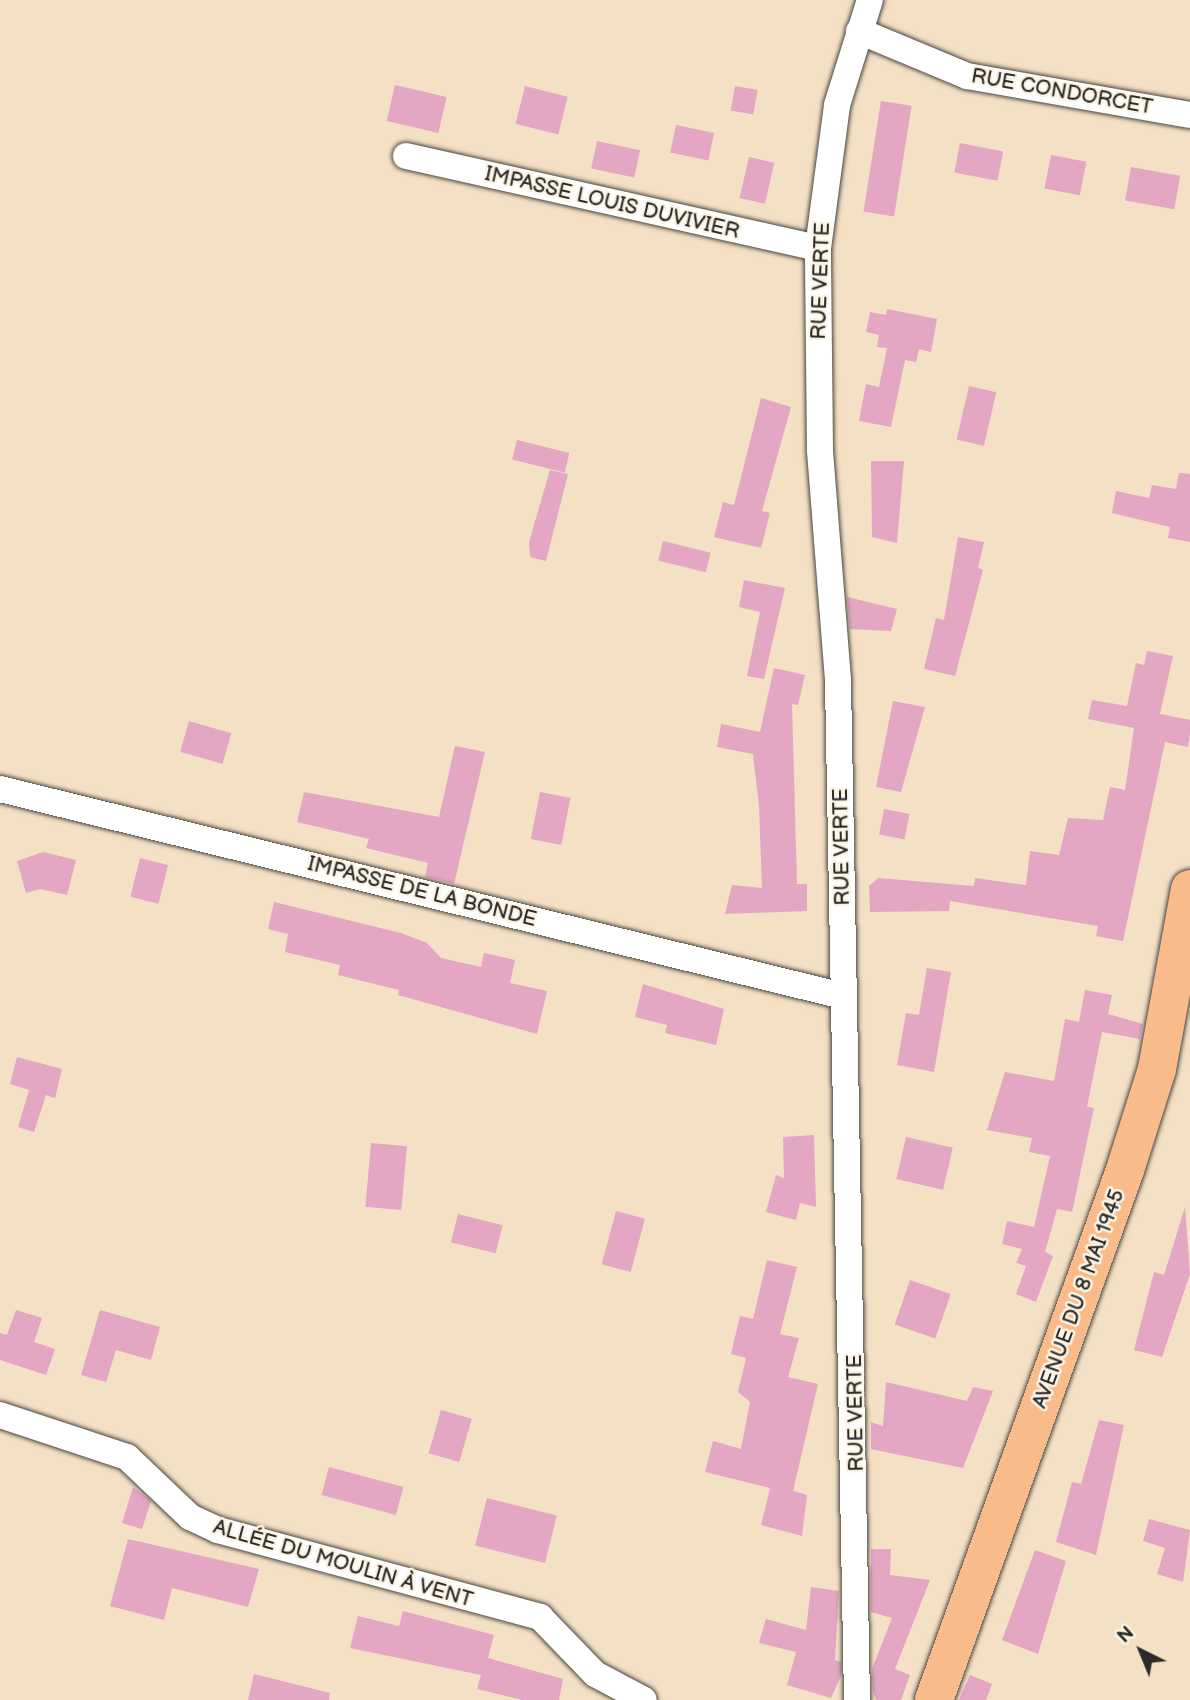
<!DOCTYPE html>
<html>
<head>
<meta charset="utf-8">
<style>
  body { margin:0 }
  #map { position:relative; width:1190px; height:1700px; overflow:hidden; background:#f4e0c4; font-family:"Balsamiq Sans",sans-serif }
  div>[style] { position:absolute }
  .building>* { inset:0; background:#e3a6c3; transform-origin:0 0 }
  .roads { filter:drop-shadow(0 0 2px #494642) drop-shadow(0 0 2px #494642) }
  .street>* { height:26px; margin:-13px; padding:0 13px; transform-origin:13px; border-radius:13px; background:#fff }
  .primary>* { height:38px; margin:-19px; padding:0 19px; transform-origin:19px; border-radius:19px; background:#fabb8b }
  span { translate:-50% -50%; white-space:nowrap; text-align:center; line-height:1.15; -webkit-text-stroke:5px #fcf5e5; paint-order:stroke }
  .street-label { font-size:21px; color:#2b2b2b }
  .north { position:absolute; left:1106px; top:1616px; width:70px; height:70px; -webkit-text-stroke:5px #fcf5e5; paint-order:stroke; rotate:317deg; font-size:19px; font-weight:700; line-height:28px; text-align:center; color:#2b2b2b }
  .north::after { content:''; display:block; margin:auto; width:24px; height:32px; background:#2b2b2b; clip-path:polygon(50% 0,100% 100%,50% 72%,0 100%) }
</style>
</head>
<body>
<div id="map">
  <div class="building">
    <i style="left:395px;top:85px;width:53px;height:37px;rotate:13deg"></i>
    <i style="left:525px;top:86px;width:44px;height:39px;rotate:14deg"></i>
    <i style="left:735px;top:86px;width:23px;height:25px;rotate:10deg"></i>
    <i style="left:881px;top:101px;width:31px;height:112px;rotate:9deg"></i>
    <i style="left:676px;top:125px;width:39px;height:28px;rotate:12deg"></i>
    <i style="left:597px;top:141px;width:44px;height:28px;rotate:12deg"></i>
    <i style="left:960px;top:143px;width:44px;height:30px;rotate:11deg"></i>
    <i style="left:1051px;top:155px;width:36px;height:34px;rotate:11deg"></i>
    <i style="left:749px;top:157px;width:26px;height:42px;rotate:13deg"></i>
    <i style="left:1131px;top:167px;width:50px;height:34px;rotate:10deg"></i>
    <i style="clip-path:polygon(887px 309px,937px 319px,931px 352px,919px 349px,916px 362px,905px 360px,891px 427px,859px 421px,866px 384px,879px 387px,887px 348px,877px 347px,879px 335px,866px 332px,870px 312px,886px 315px)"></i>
    <i style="left:969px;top:386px;width:28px;height:55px;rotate:13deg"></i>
    <i style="clip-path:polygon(761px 398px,791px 407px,762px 511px,770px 513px,761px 548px,714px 537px,723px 502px,734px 505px)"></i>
    <i style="left:517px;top:440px;width:54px;height:20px;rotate:14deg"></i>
    <i style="clip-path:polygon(871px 461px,904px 461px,897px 543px,872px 537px)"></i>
    <i style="clip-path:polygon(550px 470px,568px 474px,546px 561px,530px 557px,529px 542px)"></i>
    <i style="clip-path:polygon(1179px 473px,1190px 474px,1190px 542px,1168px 538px,1170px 527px,1112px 513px,1116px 491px,1149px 498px,1152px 485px,1176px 489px)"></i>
    <i style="clip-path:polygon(958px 537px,984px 542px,978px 568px,983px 570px,955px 676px,924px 669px,936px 618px,944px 620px)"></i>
    <i style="left:663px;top:541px;width:49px;height:20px;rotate:14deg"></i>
    <i style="clip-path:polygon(744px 580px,785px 588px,764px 679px,747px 676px,760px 612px,739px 607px)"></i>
    <i style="clip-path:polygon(847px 597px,897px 609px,891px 631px,850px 629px)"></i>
    <i style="clip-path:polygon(1147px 651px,1173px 656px,1160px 714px,1190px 720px,1190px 734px,1188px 747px,1165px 742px,1123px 941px,1096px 936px,1098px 926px,950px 901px,949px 911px,870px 912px,869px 886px,878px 878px,974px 886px,975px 878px,1026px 885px,1030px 851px,1059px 855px,1068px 818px,1103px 820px,1110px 787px,1125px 790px,1134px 728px,1088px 719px,1092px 700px,1127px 706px,1136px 663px,1144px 665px)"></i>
    <i style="clip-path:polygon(774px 668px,805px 675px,798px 705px,792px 704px,797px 884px,807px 884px,807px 911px,725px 914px,732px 885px,762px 888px,759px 806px,753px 754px,717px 747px,721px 724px,760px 732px)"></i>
    <i style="clip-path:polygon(893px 701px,925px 707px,901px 792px,876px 787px)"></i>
    <i style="left:189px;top:721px;width:44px;height:32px;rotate:16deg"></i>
    <i style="clip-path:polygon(455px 746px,485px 752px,454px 884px,425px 877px,428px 863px,366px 848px,369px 839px,297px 822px,304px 792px,439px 817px)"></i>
    <i style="left:540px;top:792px;width:31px;height:48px;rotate:11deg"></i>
    <i style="left:884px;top:809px;width:26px;height:26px;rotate:11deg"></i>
    <i style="clip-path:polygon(43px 852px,76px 860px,67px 895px,40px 889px,26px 893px,17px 861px)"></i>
    <i style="left:140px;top:858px;width:29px;height:40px;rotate:14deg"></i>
    <i style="clip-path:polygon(274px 902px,401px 933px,427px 943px,441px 958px,481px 967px,484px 953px,515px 960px,510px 983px,547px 991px,537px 1034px,398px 995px,399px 990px,338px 975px,340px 965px,285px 952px,288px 934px,268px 929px)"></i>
    <i style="clip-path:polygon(927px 968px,951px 972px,934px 1072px,897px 1065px,906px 1013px,919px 1015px)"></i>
    <i style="clip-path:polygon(643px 984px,724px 1009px,716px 1045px,665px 1033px,667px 1025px,635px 1017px)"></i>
    <i style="clip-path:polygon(1085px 990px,1112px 995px,1108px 1014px,1143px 1024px,1140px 1039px,1102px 1032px,1087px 1107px,1094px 1108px,1072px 1212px,1057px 1209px,1045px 1252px,1053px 1256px,1036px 1302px,1016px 1294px,1026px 1266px,1016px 1263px,1022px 1249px,1002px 1244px,1007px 1221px,1034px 1227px,1050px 1156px,1029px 1152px,1032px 1138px,987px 1130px,1005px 1072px,1054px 1081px,1065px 1019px,1079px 1022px)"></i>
    <i style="clip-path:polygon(17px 1057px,62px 1069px,55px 1098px,46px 1095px,34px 1132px,18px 1127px,29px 1090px,10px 1084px)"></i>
    <i style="clip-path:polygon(814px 1135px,816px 1207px,800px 1203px,796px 1220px,766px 1212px,776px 1175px,784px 1178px,783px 1137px)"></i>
    <i style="left:906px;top:1137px;width:48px;height:43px;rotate:13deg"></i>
    <i style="left:371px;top:1143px;width:36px;height:64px;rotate:5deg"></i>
    <i style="clip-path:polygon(1185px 1207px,1190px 1274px,1162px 1357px,1134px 1350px,1154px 1272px,1164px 1275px)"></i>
    <i style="left:616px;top:1211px;width:30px;height:55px;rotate:15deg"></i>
    <i style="left:458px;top:1214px;width:46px;height:29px;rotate:14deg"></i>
    <i style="clip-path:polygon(767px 1260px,797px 1267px,780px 1334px,799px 1338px,788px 1377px,818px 1384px,793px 1491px,807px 1495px,802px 1536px,761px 1525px,770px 1488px,705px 1472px,713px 1441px,741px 1449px,750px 1402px,738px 1392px,746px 1358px,731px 1354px,740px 1316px,753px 1319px)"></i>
    <i style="left:910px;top:1280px;width:43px;height:47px;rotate:19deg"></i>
    <i style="clip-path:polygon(16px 1310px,42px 1318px,34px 1342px,55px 1349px,46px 1375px,0 1360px,0 1333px,7px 1335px)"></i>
    <i style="clip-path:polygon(100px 1310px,160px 1327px,151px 1360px,116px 1350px,106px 1382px,81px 1375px)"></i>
    <i style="clip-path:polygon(886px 1382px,967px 1401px,973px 1387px,993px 1391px,963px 1468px,871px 1449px,871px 1422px,883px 1426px)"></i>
    <i style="left:441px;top:1410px;width:32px;height:45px;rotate:16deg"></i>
    <i style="clip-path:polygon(1099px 1420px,1124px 1425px,1096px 1555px,1056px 1542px,1072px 1482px,1081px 1484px)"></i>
    <i style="left:329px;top:1467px;width:77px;height:29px;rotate:15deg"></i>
    <i style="clip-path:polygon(133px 1487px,151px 1501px,142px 1529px,122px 1523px)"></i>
    <i style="left:487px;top:1498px;width:72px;height:49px;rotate:14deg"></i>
    <i style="clip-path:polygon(1149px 1519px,1190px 1530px,1183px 1582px,1157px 1574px,1165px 1548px,1143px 1541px)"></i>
    <i style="clip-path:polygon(128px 1539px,259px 1569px,248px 1607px,172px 1588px,164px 1620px,110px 1606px)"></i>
    <i style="clip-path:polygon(871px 1549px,891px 1549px,890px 1575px,930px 1580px,895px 1669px,910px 1675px,901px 1700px,876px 1700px,873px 1691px,872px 1669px,892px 1618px,871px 1612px)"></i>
    <i style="clip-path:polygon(1035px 1550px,1066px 1561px,1038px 1654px,1002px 1640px)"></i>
    <i style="clip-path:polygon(811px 1587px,839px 1591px,835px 1660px,841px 1662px,841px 1676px,831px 1698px,787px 1685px,796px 1652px,759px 1643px,766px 1619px,806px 1630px)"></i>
    <i style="clip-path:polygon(403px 1611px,494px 1635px,488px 1658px,563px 1679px,559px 1700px,522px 1700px,477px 1689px,481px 1675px,350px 1648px,358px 1616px,399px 1626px)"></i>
    <i style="clip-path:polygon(254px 1674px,330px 1693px,329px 1700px,248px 1700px)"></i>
    <i style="clip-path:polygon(970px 1675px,992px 1684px,986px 1700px,959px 1700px)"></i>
  </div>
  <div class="roads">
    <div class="street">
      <i style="left:859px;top:31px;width:117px;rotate:22.6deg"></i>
      <i style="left:967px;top:76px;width:226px;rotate:9.9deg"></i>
      <i style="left:406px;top:156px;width:422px;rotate:12.6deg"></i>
      <i style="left:0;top:789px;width:868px;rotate:13.8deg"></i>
      <i style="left:0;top:1415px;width:134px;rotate:18.3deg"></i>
      <i style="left:127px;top:1457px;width:87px;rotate:43.6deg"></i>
      <i style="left:190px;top:1517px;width:31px;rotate:25deg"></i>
      <i style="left:218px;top:1530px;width:334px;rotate:15.1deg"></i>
      <i style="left:540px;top:1617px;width:79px;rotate:46deg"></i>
      <i style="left:595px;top:1674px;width:55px;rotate:28deg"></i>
      <i style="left:857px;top:1700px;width:1020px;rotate:-91.07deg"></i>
      <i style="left:838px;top:680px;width:231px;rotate:-94.5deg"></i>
      <i style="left:820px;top:450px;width:202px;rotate:-90.6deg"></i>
      <i style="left:818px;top:248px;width:144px;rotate:-82.4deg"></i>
      <i style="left:837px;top:105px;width:110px;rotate:-72.6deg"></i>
    </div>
    <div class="primary">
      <i style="left:934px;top:1700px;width:563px;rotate:-70.18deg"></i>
      <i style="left:1125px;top:1170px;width:106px;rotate:-72.4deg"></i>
      <i style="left:1157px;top:1069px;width:183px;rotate:-79.6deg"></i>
    </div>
  </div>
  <div class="street-label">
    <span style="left:1062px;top:92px;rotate:10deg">RUE CONDORCET</span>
    <span style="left:612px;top:203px;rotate:13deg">IMPASSE LOUIS DUVIVIER</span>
    <span style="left:821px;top:281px;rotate:-88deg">RUE VERTE</span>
    <span style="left:842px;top:847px;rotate:-91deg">RUE VERTE</span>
    <span style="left:422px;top:892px;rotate:14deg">IMPASSE DE LA BONDE</span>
    <span style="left:1079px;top:1299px;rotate:-70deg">AVENUE DU 8 MAI 1945</span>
    <span style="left:856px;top:1413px;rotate:-91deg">RUE VERTE</span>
    <span style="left:343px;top:1564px;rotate:16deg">ALLÉE DU MOULIN À VENT</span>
  </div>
  <div class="north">N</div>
</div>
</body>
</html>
